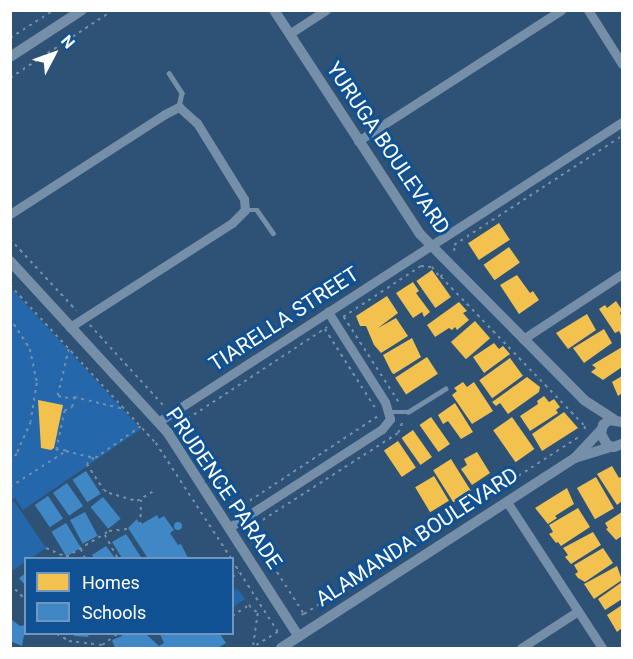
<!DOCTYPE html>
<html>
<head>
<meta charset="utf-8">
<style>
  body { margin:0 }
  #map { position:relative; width:633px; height:659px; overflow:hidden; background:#2e5276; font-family:Roboto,sans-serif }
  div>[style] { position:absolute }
  .green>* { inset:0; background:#2468ab }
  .homes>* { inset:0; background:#f2c14e; transform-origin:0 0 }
  .schools>* { inset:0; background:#3f88c5; transform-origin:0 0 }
  .round { border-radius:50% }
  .path>* { height:1.5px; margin-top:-0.75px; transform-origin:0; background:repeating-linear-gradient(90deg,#768fa9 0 3px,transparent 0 7.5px) }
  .service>* { height:4.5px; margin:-2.25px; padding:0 2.25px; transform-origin:2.25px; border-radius:2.25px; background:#768fa9 }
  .minor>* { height:9px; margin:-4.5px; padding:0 4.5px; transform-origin:4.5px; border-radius:4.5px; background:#768fa9 }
  .tertiary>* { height:10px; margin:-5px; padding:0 5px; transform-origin:5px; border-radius:5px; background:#768fa9 }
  span { translate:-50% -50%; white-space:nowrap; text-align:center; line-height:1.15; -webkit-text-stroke:6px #105194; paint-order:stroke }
  .street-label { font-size:21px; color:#fff }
  .frame { position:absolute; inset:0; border:12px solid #fff; pointer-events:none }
  .legend { position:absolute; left:24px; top:557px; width:210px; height:78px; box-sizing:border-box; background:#105194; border:2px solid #7097bf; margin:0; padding:8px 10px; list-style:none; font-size:18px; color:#fff }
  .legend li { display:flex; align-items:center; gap:12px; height:30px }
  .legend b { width:30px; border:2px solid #7097bf }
  .north { position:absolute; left:24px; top:24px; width:60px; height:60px; -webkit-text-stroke:4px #105194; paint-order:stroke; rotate:49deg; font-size:16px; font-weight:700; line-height:24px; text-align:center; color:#fff }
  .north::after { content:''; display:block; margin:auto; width:21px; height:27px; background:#fff; clip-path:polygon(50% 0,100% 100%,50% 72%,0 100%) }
</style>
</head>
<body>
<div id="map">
  <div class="green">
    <i style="clip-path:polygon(11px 288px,141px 429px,23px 510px,15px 498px,11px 501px)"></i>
    <i style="clip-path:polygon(14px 501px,46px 548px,31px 558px,26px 558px,25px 562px,11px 572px,11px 503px)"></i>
    <i style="clip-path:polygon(237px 588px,245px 599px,233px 607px,233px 591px)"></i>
  </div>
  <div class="homes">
    <i style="left:499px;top:223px;width:20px;height:37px;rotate:57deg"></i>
    <i style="left:509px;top:247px;width:19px;height:31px;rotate:55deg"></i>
    <i style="left:432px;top:270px;width:33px;height:19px;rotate:55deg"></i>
    <i style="clip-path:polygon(517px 275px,530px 293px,533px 291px,539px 300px,519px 314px,500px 285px)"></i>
    <i style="clip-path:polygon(413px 282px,419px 291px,416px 293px,430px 312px,424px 317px,422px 312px,413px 318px,396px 293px)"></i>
    <i style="clip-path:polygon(387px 296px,398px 313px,378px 328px,396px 318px,408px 336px,381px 353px,374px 345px,366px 326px,360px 326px,356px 316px)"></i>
    <i style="clip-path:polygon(616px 301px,622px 310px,620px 313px,622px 317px,622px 337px,619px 331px,615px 333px,599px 309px,605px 305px,607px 308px)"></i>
    <i style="clip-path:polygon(459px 302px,467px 311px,463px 313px,469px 320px,457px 330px,455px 327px,452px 330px,449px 328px,435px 337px,427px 325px)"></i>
    <i style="clip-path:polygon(587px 314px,596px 330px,568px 349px,556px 333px)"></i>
    <i style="left:475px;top:321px;width:23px;height:32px;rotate:49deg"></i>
    <i style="clip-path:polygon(604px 329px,612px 343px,584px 363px,573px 348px)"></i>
    <i style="clip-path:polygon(412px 338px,421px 357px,394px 374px,392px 373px,383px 355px)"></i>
    <i style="clip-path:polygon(494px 343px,499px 349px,503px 346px,510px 354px,484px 373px,473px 357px)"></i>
    <i style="clip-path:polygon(622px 347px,622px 367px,603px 380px,591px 372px,596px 368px,592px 365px)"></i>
    <i style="left:427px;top:357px;width:20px;height:38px;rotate:57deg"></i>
    <i style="left:510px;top:358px;width:22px;height:38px;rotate:54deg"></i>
    <i style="clip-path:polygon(622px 376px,622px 393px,618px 396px,612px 382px)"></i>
    <i style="clip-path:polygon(527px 377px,540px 387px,539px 392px,508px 414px,500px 403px,496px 406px,492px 402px)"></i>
    <i style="clip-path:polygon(463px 382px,467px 387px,474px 382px,493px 411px,472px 424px,452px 395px,457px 391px,454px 388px)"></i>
    <i style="clip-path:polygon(544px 396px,549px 402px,554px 399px,560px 407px,556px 410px,558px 413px,530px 431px,520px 416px,538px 404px,537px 401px)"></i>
    <i style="clip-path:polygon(38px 400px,63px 405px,54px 448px,51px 450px,41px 448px)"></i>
    <i style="clip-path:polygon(455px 403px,473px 432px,461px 439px,448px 421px,443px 424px,438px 415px)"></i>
    <i style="clip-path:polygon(564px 412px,578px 428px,542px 451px,532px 434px)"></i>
    <i style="left:431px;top:417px;width:33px;height:14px;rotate:55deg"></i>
    <i style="left:512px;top:417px;width:39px;height:23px;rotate:55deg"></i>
    <i style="left:413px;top:430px;width:33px;height:14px;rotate:55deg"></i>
    <i style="left:398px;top:441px;width:32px;height:17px;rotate:56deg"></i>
    <i style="clip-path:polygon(477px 452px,490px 473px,472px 485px,461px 469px,467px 465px,464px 459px)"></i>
    <i style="left:451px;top:459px;width:38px;height:21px;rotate:58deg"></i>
    <i style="clip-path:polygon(612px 466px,619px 478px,622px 476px,622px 501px,617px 505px,597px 474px)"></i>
    <i style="left:434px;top:476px;width:29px;height:22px;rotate:59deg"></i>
    <i style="left:596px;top:477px;width:36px;height:22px;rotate:60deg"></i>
    <i style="clip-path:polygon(567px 488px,574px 504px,555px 516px,557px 518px,548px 524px,535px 508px)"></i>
    <i style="clip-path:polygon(578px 508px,590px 527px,561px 546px,558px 542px,556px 543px,549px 534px,553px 532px,549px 525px)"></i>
    <i style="clip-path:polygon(622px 512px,622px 536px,616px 540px,606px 529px,608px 528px,605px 523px)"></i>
    <i style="clip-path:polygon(593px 532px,601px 545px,571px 564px,565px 557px,568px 555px,563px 548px)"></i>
    <i style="clip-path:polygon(603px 548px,613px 563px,585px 582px,578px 578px,575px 574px,578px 572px,574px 565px)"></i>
    <i style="clip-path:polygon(617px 566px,622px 580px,594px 599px,584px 584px)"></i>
    <i style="clip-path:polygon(622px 582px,622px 599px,605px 610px,598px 599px)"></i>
    <i style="clip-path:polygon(622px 605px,622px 628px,617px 632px,607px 615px)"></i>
  </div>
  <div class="schools">
    <i style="left:86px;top:471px;width:27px;height:16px;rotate:57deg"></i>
    <i style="left:67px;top:483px;width:28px;height:17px;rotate:55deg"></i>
    <i style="left:48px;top:496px;width:27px;height:16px;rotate:56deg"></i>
    <i style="left:103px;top:497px;width:28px;height:16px;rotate:51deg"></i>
    <i style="left:85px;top:512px;width:27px;height:17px;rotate:62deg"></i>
    <i style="clip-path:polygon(157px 515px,159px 519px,164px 516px,174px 530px,170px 533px,178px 545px,181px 544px,188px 558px,145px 558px,147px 557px,128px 528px,137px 519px,140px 525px)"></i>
    <i class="round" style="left:174px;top:522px;width:8px;height:8px"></i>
    <i style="left:66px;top:523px;width:29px;height:17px;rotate:59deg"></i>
    <i style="clip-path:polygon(126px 534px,141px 557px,140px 558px,122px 558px,112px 542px)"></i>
    <i style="clip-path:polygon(106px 546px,115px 558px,94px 558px,92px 555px)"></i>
    <i style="clip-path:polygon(26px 573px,26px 586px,19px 578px)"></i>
    <i style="clip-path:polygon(12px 620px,20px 626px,26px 625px,22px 646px,10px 641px)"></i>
    <i style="clip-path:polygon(74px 634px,89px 634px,88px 637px,74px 636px)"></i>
    <i style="clip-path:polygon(122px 634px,146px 634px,159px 646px,164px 643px,160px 634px,220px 634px,226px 643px,218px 648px,115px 648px,112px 640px,122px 636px)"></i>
  </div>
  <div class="path">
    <i style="left:10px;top:38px;width:52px;rotate:-32.5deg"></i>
    <i style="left:10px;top:78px;width:123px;rotate:-33.4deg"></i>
    <i style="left:10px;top:239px;width:98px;rotate:47.1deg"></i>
    <i style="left:454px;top:251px;width:6px;rotate:-90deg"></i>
    <i style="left:454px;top:245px;width:200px;rotate:-33deg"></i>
    <i style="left:441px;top:277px;width:207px;rotate:46deg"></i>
    <i style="left:585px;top:426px;width:4px;rotate:90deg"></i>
    <i style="left:10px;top:285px;width:215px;rotate:47.3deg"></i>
    <i style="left:156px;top:443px;width:137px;rotate:56.9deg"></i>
    <i style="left:343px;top:317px;width:93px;rotate:-33.2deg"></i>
    <i style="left:421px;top:266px;width:11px;rotate:5deg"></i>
    <i style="left:432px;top:267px;width:13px;rotate:51deg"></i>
    <i style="left:440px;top:277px;width:6px;rotate:-45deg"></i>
    <i style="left:344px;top:317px;width:103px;rotate:57.2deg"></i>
    <i style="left:10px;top:318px;width:37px;rotate:57deg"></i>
    <i style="left:30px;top:349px;width:35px;rotate:78deg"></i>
    <i style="left:37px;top:383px;width:39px;rotate:99deg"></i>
    <i style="left:31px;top:422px;width:35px;rotate:114deg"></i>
    <i style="left:17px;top:454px;width:11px;rotate:128deg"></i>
    <i style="left:90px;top:325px;width:110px;rotate:47.6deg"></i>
    <i style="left:325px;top:329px;width:95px;rotate:57.5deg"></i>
    <i style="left:69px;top:349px;width:48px;rotate:103.2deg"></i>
    <i style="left:58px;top:396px;width:15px;rotate:11deg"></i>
    <i style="left:178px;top:420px;width:109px;rotate:56.6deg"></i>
    <i style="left:175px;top:427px;width:182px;rotate:-33.3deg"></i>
    <i style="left:66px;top:451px;width:10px;rotate:-174deg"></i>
    <i style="left:56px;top:450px;width:40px;rotate:-78deg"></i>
    <i style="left:64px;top:411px;width:9px;rotate:-27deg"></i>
    <i style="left:72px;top:407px;width:10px;rotate:-79deg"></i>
    <i style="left:74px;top:397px;width:51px;rotate:13.5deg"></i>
    <i style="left:94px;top:458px;width:9px;rotate:139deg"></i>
    <i style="left:87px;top:464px;width:31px;rotate:57deg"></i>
    <i style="left:104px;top:490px;width:6px;rotate:31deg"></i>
    <i style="left:109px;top:493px;width:29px;rotate:16deg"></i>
    <i style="left:137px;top:501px;width:21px;rotate:-31deg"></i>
    <i style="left:10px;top:487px;width:67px;rotate:-32.7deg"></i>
    <i style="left:66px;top:451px;width:30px;rotate:14deg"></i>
    <i style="left:95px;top:458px;width:56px;rotate:-34.8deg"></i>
    <i style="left:237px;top:509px;width:169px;rotate:-33.4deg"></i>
    <i style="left:140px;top:525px;width:25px;rotate:-88deg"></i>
    <i style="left:249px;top:528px;width:102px;rotate:57.4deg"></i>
    <i style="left:304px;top:614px;width:7px;rotate:146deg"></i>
    <i style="left:250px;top:528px;width:176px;rotate:-32.7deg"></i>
    <i style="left:398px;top:433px;width:14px;rotate:-69deg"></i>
    <i style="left:105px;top:535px;width:26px;rotate:61deg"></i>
    <i style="left:46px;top:548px;width:22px;rotate:24deg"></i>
    <i style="left:66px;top:557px;width:50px;rotate:-31.2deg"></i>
    <i style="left:109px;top:531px;width:18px;rotate:-6deg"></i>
    <i style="left:81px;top:549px;width:10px;rotate:66deg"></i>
    <i style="left:232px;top:560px;width:85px;rotate:57.4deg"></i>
    <i style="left:278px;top:632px;width:31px;rotate:148deg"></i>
    <i style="left:232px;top:577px;width:8px;rotate:-30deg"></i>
    <i style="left:10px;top:584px;width:23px;rotate:45deg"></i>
    <i style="left:304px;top:614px;width:328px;rotate:-32.8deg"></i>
    <i style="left:232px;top:616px;width:20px;rotate:-33deg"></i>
    <i style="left:249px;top:605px;width:12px;rotate:42deg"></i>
    <i style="left:258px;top:613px;width:35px;rotate:98deg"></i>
    <i style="left:44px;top:634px;width:12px"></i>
    <i style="left:57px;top:634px;width:14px;rotate:30deg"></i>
    <i style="left:69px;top:641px;width:33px;rotate:7deg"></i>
    <i style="left:102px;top:645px;width:19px;rotate:-36deg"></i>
  </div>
  <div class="service">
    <i style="left:169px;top:73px;width:24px;rotate:57deg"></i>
    <i style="left:182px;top:93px;width:14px;rotate:102deg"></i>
    <i style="left:246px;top:210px;width:11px"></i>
    <i style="left:257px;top:210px;width:28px;rotate:55deg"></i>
    <i style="left:390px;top:412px;width:18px"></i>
    <i style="left:408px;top:412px;width:44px;rotate:-31.9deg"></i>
  </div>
  <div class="minor">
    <i style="left:588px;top:10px;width:64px;rotate:57.8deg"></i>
    <i style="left:289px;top:34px;width:44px;rotate:-33deg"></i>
    <i style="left:358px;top:141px;width:242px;rotate:-32.8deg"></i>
    <i style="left:10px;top:214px;width:184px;rotate:-32.8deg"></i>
    <i style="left:165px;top:114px;width:16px;rotate:-27deg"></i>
    <i style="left:179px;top:107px;width:24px;rotate:42deg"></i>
    <i style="left:197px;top:123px;width:89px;rotate:58.3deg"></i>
    <i style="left:244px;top:199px;width:11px;rotate:85deg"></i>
    <i style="left:245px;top:210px;width:18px;rotate:135deg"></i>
    <i style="left:232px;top:223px;width:193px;rotate:147.3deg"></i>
    <i style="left:523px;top:339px;width:118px;rotate:-33.3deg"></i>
    <i style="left:158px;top:422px;width:553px;rotate:-32.88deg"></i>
    <i style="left:507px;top:502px;width:174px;rotate:56.9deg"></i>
    <i style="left:230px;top:527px;width:181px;rotate:-32.8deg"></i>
    <i style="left:382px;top:429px;width:13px;rotate:-51deg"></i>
    <i style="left:390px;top:419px;width:18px;rotate:-106deg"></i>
    <i style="left:385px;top:402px;width:107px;rotate:-122.3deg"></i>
    <i style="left:521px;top:648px;width:68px;rotate:-33deg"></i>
  </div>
  <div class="tertiary">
    <i style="left:274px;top:10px;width:267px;rotate:56.9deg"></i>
    <i style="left:420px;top:234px;width:233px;rotate:45.3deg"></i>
    <i style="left:584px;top:400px;width:35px;rotate:33deg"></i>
    <i style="left:10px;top:57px;width:86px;rotate:-33.1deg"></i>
    <i style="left:10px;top:261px;width:234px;rotate:47.4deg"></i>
    <i style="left:168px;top:433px;width:242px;rotate:57.3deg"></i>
    <i style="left:622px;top:422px;width:13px;rotate:-171deg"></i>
    <i style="left:609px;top:420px;width:8px;rotate:140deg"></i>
    <i style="left:603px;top:425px;width:9px;rotate:103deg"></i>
    <i style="left:601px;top:434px;width:13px;rotate:61deg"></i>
    <i style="left:607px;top:445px;width:7px;rotate:16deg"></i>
    <i style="left:614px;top:447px;width:9px;rotate:-21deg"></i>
    <i style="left:578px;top:457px;width:34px;rotate:-17deg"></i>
    <i style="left:281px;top:648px;width:350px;rotate:-32.9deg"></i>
    <i style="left:575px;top:458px;width:38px;rotate:-47deg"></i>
  </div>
  <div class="street-label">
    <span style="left:388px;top:148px;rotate:56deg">YURUGA BOULEVARD</span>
    <span style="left:284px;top:319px;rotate:-33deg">TIARELLA STREET</span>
    <span style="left:224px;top:488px;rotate:56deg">PRUDENCE PARADE</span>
    <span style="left:417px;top:537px;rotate:-33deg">ALAMANDA BOULEVARD</span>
  </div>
  <div class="frame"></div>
  <ul class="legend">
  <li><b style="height:16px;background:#f2c14e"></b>Homes</li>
  <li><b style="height:16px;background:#3f88c5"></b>Schools</li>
  </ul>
  <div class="north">N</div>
</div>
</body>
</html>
